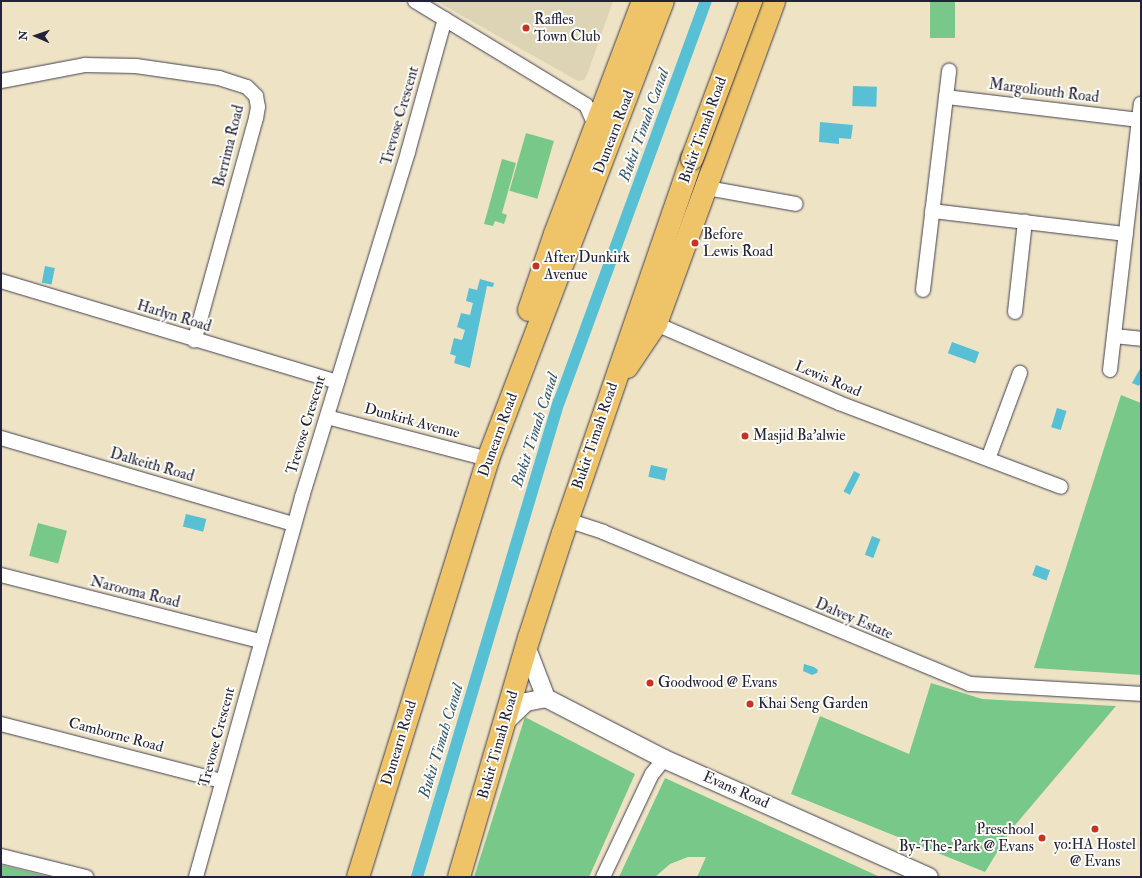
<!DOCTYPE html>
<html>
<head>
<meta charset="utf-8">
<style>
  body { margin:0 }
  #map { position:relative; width:1142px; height:878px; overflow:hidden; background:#eee3c5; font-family:"IM FELL Double Pica",serif }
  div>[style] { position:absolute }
  .built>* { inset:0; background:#ddd4b5 }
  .green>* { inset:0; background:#78c889; transform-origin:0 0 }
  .water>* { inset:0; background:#58c0d5; transform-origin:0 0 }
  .canal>* { height:12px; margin:-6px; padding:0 6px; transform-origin:6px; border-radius:6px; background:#58c0d5 }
  .roads { filter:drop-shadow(0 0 1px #413f50) drop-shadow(0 0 1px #413f50) }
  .minor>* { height:14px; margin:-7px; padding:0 7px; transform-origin:7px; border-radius:7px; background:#fff }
  .tertiary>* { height:18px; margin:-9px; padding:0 9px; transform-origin:9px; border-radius:9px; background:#fff }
  .trunk>* { height:22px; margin:-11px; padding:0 11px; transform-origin:11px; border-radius:11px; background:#efc469 }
  .bridges { filter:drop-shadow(0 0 1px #413f50) drop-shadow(0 0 1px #413f50) }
  .trunk-bridge>* { height:22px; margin:-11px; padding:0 11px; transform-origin:11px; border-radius:11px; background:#efc469 }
  .dots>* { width:11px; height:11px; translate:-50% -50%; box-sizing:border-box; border:2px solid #fdfcf7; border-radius:50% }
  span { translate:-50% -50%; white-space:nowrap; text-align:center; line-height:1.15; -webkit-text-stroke:4px #fdfcf7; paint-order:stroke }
  .poi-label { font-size:15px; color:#22223b }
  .left { translate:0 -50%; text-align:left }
  .right { translate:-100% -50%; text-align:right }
  .street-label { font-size:15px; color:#22223b }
  .water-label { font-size:16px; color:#355971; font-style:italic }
  .frame { position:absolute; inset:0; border:2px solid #22223b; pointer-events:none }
  .north { position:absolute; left:16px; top:16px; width:40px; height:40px; -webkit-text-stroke:3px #fdfcf7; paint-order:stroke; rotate:272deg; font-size:11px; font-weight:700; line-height:16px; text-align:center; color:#22223b }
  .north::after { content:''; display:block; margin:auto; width:14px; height:18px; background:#22223b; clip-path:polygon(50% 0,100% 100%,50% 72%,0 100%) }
</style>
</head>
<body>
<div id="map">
  <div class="built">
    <i style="clip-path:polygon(436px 1px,613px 1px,587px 75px,584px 80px,578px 81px)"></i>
  </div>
  <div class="green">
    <i style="left:930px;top:1px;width:25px;height:37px"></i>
    <i style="left:526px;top:133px;width:29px;height:60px;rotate:16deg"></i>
    <i style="clip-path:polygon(502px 159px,516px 163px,502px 213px,507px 215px,504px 224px,495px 221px,493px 226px,484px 224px)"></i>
    <i style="clip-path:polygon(1121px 395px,1141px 403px,1141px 675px,1034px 668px)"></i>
    <i style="left:38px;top:523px;width:30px;height:34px;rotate:15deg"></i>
    <i style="clip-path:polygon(931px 683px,982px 699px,1116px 706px,1010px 831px,985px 872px,791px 794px,820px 716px,909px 754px)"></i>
    <i style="clip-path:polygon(525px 717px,635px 774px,589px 877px,474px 877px)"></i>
    <i style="clip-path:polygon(665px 778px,880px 877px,697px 877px,706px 857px,688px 857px,670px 864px,655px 877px,619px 877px)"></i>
    <i style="clip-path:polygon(1px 865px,50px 877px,1px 877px)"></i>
  </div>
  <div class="water">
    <i style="left:853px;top:86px;width:24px;height:20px;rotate:2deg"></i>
    <i style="clip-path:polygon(820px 122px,853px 125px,851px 139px,839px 138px,839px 144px,819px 142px)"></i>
    <i style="left:45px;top:266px;width:10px;height:17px;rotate:11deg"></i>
    <i style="clip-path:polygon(480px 279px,494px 283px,493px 287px,487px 286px,470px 368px,454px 363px,456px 356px,450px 354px,454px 338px,462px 340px,465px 330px,457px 327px,461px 313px,470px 315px,473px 303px,466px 301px,469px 288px,477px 290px)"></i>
    <i style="left:952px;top:342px;width:29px;height:12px;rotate:20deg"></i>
    <i style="clip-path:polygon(1141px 367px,1141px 382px,1139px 386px,1132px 383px)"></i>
    <i style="left:1057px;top:408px;width:10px;height:20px;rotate:17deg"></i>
    <i style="left:651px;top:465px;width:17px;height:12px;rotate:13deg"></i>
    <i style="left:854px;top:471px;width:7px;height:23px;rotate:27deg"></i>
    <i style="left:186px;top:514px;width:21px;height:13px;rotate:14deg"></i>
    <i style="left:872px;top:536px;width:9px;height:20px;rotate:21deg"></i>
    <i style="left:1036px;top:565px;width:15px;height:11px;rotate:20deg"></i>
    <i style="clip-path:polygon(804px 664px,814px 667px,818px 670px,817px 673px,812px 675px,803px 671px)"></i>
  </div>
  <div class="canal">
    <i style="left:417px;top:877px;width:496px;rotate:-73.4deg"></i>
    <i style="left:559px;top:402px;width:427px;rotate:-69.9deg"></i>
  </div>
  <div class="roads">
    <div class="minor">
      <i style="left:415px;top:1px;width:200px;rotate:31.3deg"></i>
      <i style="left:586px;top:105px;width:24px;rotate:66deg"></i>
      <i style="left:1px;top:81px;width:86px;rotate:-10.8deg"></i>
      <i style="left:85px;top:65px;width:51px;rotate:1.1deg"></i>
      <i style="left:136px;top:66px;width:84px;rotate:8.2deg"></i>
      <i style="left:219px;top:78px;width:29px;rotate:18deg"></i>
      <i style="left:247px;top:87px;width:13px;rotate:45deg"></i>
      <i style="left:256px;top:96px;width:11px;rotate:80deg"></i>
      <i style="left:258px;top:107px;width:11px;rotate:100deg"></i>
      <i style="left:256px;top:118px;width:231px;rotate:105.5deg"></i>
      <i style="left:946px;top:97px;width:194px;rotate:6.8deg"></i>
      <i style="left:707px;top:188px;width:90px;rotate:10.2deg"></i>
      <i style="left:932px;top:211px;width:195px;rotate:6.8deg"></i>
      <i style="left:1px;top:281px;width:351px;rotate:16.7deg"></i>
      <i style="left:923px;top:290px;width:221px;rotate:-83.2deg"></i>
      <i style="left:1015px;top:312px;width:91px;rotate:-83.7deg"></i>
      <i style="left:656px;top:324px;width:199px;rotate:23.3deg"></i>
      <i style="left:839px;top:403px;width:237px;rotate:20.7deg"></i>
      <i style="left:1114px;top:336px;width:27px;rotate:6deg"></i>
      <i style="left:1110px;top:370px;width:268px;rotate:-83.4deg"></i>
      <i style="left:327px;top:417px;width:166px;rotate:14.6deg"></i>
      <i style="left:1px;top:438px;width:305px;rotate:16.4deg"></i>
      <i style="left:988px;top:459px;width:92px;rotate:-69.6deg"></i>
      <i style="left:567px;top:520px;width:38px;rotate:18deg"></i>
      <i style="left:603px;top:532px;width:397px;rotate:22.5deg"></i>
      <i style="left:970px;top:684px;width:171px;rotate:3.3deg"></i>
      <i style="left:1px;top:575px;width:267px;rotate:14.3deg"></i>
      <i style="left:1px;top:724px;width:228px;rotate:14.5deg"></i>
      <i style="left:1px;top:856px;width:88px;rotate:13.9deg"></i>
      <i style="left:196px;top:877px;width:395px;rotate:-74.4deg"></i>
      <i style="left:302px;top:497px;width:361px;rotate:-72.9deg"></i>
      <i style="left:408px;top:152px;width:138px;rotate:-74.5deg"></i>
      <i style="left:603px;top:877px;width:114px;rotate:-64.6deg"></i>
      <i style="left:652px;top:774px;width:19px;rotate:-51deg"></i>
    </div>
    <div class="tertiary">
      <i style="left:526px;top:646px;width:56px;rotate:69deg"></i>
      <i style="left:546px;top:698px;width:133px;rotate:27.3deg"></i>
      <i style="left:664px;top:759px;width:290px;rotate:24deg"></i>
      <i style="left:504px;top:723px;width:30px;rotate:-44deg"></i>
      <i style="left:526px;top:702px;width:20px;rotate:-11deg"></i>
    </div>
    <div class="trunk">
      <i style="left:529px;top:310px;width:80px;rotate:-71.1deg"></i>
      <i style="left:555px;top:234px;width:249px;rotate:-69.3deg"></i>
      <i style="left:627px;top:367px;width:52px;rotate:-56deg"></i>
      <i style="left:656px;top:324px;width:344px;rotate:-69.9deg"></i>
      <i style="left:358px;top:877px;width:438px;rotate:-72.7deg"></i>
      <i style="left:488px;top:459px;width:490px;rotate:-69.1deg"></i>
      <i style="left:459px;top:877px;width:249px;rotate:-73.7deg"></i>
      <i style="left:529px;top:638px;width:110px;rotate:-72.1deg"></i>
      <i style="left:563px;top:533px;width:396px;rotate:-71deg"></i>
    </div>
  </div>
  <div class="bridges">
    <div class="trunk-bridge">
      <i style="left:692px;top:159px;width:169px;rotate:-69.5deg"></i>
    </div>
  </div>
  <div class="dots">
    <i style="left:526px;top:28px;background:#c8321e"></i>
    <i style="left:695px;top:243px;background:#c8321e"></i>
    <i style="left:536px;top:266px;background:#c8321e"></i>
    <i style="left:745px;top:436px;background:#c8321e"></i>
    <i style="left:650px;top:683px;background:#c8321e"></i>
    <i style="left:750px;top:704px;background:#c8321e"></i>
    <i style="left:1095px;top:829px;background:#c8321e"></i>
    <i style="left:1042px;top:838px;background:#c8321e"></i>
  </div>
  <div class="poi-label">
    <span class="left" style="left:534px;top:28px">Raffles<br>Town Club</span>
    <span class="left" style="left:703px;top:243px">Before<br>Lewis Road</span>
    <span class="left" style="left:544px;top:266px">After Dunkirk<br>Avenue</span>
    <span class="left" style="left:753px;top:436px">Masjid Ba'alwie</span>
    <span class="left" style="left:658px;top:683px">Goodwood @ Evans</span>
    <span class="left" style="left:758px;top:704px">Khai Seng Garden</span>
    <span class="right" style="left:1034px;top:838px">Preschool<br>By-The-Park @ Evans</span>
    <span style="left:1095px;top:853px">yo:HA Hostel<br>@ Evans</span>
  </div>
  <div class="street-label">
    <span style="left:1044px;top:91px;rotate:7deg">Margoliouth Road</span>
    <span style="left:400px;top:116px;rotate:-74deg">Trevose Crescent</span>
    <span style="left:703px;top:130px;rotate:-70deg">Bukit Timah Road</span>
    <span style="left:614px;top:132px;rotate:-69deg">Dunearn Road</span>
    <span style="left:229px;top:146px;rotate:-76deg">Berrima Road</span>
    <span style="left:174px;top:316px;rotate:17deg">Harlyn Road</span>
    <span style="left:828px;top:379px;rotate:23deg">Lewis Road</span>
    <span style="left:412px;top:421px;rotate:15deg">Dunkirk Avenue</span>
    <span style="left:306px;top:425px;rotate:-73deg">Trevose Crescent</span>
    <span style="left:498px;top:435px;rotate:-70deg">Dunearn Road</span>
    <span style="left:595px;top:436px;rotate:-71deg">Bukit Timah Road</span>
    <span style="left:152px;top:465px;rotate:16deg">Dalkeith Road</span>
    <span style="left:135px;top:592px;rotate:14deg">Narooma Road</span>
    <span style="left:854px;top:619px;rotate:23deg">Dalvey Estate</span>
    <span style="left:116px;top:735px;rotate:15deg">Camborne Road</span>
    <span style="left:217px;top:737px;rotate:-75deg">Trevose Crescent</span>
    <span style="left:399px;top:743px;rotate:-73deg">Dunearn Road</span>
    <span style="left:498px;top:745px;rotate:-74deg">Bukit Timah Road</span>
    <span style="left:736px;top:790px;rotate:24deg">Evans Road</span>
  </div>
  <div class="water-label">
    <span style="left:644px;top:125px;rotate:-70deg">Bukit Timah Canal</span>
    <span style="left:535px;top:430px;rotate:-72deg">Bukit Timah Canal</span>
    <span style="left:441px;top:741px;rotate:-73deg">Bukit Timah Canal</span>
  </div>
  <div class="frame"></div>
  <div class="north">N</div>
</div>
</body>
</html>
